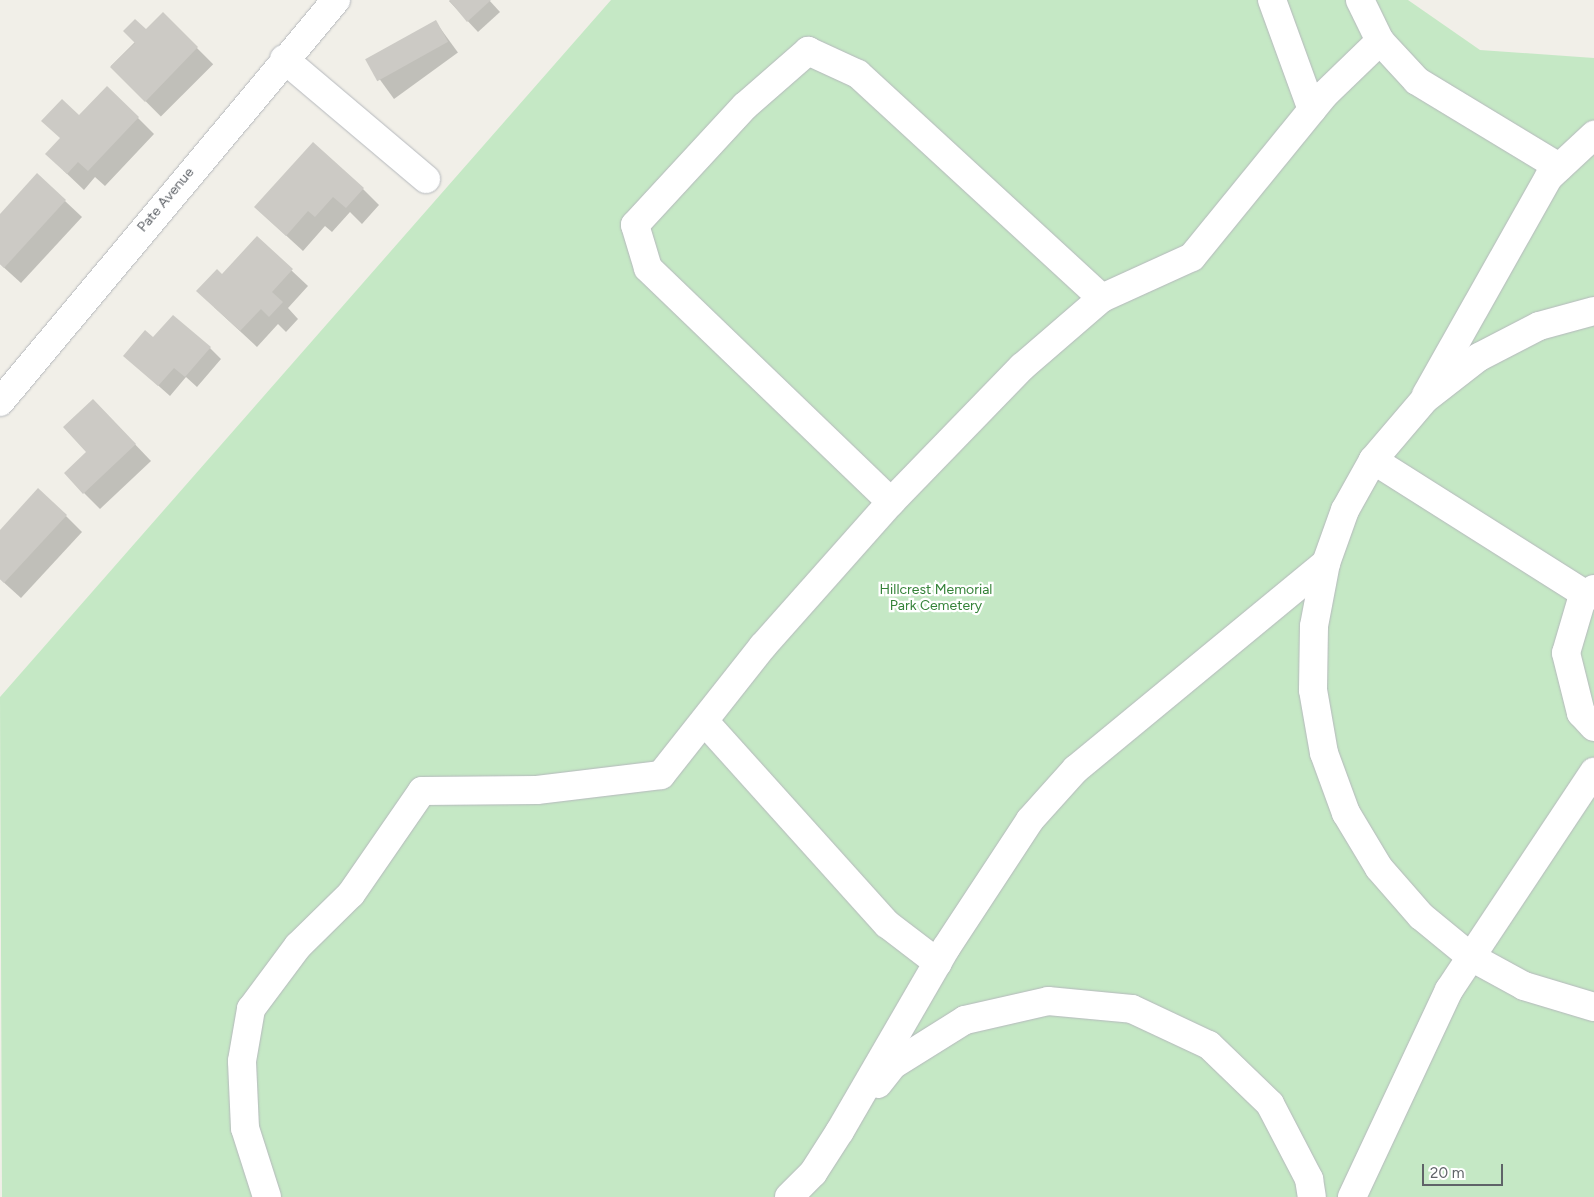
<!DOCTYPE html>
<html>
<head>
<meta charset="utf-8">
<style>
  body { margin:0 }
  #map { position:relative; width:1594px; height:1197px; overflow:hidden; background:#f1efe8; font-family:Figtree,sans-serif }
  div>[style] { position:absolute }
  .green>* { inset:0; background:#c5e8c5 }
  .shadow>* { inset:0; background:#0003; transform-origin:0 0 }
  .building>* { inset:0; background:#cccac5; transform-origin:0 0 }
  .roads { filter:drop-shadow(0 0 1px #b5b8bc) drop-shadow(0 0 1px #b5b8bc) }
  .minor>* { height:28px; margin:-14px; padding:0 14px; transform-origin:14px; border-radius:14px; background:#fff }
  span { translate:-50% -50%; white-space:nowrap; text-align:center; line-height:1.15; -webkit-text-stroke:4.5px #fff; paint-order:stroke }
  .street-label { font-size:14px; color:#5f6368 }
  .park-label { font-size:14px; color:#348238 }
  .scale { position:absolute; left:1422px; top:1164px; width:81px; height:22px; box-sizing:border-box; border:2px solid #5f6368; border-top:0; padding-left:6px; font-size:15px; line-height:18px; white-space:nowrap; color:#5f6368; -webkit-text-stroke:4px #fff; paint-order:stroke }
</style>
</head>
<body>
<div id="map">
  <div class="green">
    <i style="clip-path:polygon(611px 0,1408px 0,1480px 50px,1594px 58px,1594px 1197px,2px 1197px,0 697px)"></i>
  </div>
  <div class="shadow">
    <i style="clip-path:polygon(489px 0,500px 12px,478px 32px,449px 1px)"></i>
    <i style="left:163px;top:14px;width:71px;height:74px;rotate:45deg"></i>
    <i style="left:435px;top:21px;width:39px;height:79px;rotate:54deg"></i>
    <i style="clip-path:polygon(79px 117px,138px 118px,154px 134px,105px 186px,95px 177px,84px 190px,63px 170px)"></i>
    <i style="clip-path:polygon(363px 189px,379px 205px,362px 224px,350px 212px,332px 232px,325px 226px,303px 251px,255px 207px)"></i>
    <i style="clip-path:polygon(65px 201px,82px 217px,21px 283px,0 264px,0 216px)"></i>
    <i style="clip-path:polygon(257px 238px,308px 286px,288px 308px,298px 319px,286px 332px,278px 324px,257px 347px,214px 307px,222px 276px)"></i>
    <i style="clip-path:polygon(153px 339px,210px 348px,221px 359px,197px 387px,186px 377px,170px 396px,125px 356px)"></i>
    <i style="clip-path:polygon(109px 417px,151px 461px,100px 509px,84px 493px,88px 452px)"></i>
    <i style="clip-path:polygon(66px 516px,82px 532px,21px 598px,0 579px,0 532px)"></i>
  </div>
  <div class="building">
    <i style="clip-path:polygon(449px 0,491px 0,467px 22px)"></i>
    <i style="clip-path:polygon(163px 12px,198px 47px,145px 102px,110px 67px,135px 43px,123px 31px,135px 19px,146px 29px)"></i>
    <i style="left:436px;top:20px;width:25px;height:81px;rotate:61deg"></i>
    <i style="clip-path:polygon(107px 86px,139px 117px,88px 171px,78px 162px,67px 174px,45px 154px,60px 138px,41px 121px,62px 99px,79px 115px)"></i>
    <i style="clip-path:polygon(313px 142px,364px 188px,346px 208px,333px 197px,315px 217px,308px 211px,286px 236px,254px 207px)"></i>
    <i style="clip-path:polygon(37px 173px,66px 200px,4px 268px,0 264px,0 214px)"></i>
    <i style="clip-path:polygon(257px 236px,293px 269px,272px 292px,283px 302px,269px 317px,261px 309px,240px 331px,196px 291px,217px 269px,222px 274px)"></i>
    <i style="clip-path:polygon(173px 315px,211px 347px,185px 377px,174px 368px,158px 386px,123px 356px,145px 330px,153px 337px)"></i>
    <i style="clip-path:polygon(93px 399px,136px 444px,83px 494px,64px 473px,86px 452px,63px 427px)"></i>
    <i style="clip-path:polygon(38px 488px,67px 515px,4px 583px,0 579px,0 530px)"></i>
  </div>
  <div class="roads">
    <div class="minor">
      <i style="left:1272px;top:0;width:117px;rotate:70deg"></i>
      <i style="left:1360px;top:0;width:46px;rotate:64deg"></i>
      <i style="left:1380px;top:41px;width:54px;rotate:47.2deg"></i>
      <i style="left:1417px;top:81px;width:166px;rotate:31.2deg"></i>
      <i style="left:284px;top:59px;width:186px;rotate:40.2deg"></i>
      <i style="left:1594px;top:311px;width:57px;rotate:164.7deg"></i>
      <i style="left:1539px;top:326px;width:68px;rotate:152.7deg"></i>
      <i style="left:1479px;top:357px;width:68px;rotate:142.1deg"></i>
      <i style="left:1425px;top:399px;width:80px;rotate:130.4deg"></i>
      <i style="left:1373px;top:460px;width:57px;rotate:119.2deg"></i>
      <i style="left:1345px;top:510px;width:56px;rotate:109.7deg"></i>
      <i style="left:1326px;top:563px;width:64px;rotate:100.8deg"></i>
      <i style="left:1314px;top:626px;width:64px;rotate:90.9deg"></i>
      <i style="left:1313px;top:690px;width:64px;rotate:80.1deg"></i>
      <i style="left:1324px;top:753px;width:64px;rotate:69.9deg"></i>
      <i style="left:1346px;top:813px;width:64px;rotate:59deg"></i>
      <i style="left:1379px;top:868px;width:64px;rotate:48.8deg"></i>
      <i style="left:1421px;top:916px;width:65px;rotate:39.4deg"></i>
      <i style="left:1471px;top:957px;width:60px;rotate:28.7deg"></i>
      <i style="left:1524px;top:986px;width:73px;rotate:16.7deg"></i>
      <i style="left:1426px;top:395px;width:250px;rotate:-60.6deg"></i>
      <i style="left:1549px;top:177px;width:62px;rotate:-43deg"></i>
      <i style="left:0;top:402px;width:524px;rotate:-50.11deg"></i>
      <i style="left:1373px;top:460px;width:254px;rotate:32.3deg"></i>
      <i style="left:891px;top:502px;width:337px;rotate:-136.1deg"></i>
      <i style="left:648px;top:268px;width:45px;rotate:-106.8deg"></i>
      <i style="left:635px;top:225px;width:162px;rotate:-47.3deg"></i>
      <i style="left:745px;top:106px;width:84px;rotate:-41.1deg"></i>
      <i style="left:808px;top:51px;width:55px;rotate:24.7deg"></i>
      <i style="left:858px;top:74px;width:331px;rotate:42.6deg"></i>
      <i style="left:1594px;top:589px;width:18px;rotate:135deg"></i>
      <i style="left:1581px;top:602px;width:53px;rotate:106.4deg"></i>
      <i style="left:1566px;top:653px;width:62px;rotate:76deg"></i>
      <i style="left:1581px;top:713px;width:19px;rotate:47deg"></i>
      <i style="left:705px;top:722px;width:272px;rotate:48deg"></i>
      <i style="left:887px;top:924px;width:64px;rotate:37.4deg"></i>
      <i style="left:878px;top:1084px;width:24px;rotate:-52deg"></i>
      <i style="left:893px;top:1065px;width:85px;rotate:-32deg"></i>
      <i style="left:965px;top:1020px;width:85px;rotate:-12.9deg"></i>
      <i style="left:1048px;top:1001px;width:84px;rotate:5.4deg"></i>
      <i style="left:1132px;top:1009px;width:85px;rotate:25.1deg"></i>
      <i style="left:1209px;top:1045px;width:85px;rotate:44deg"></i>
      <i style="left:1270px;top:1104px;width:85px;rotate:62.5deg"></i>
      <i style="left:1309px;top:1179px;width:18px;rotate:81deg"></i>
      <i style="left:267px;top:1197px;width:72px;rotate:-107.7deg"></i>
      <i style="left:245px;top:1128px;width:67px;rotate:-92.6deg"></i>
      <i style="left:242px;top:1061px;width:53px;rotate:-80.2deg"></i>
      <i style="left:251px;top:1009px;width:79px;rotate:-53.3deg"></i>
      <i style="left:298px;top:946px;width:74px;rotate:-44.5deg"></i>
      <i style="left:351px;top:894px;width:125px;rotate:-55.4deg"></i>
      <i style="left:422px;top:791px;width:115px;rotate:-0.5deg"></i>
      <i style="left:537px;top:790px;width:125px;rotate:-6.9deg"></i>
      <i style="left:661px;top:775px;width:164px;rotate:-51.7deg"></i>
      <i style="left:763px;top:646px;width:193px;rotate:-48.4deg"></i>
      <i style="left:891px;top:502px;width:188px;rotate:-45.9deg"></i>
      <i style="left:1022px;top:367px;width:106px;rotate:-40.8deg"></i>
      <i style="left:1102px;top:298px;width:99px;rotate:-24.5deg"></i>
      <i style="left:1192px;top:257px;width:209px;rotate:-50.8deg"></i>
      <i style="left:1324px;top:95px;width:78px;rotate:-44deg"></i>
      <i style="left:789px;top:1197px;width:34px;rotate:-45deg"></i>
      <i style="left:813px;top:1173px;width:50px;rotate:-57.3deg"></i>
      <i style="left:840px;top:1131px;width:211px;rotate:-59.9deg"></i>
      <i style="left:946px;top:948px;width:153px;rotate:-56.7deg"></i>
      <i style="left:1030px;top:820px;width:69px;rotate:-48deg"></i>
      <i style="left:1076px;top:769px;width:324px;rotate:-39.5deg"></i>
      <i style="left:1352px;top:1197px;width:229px;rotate:-64.9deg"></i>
      <i style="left:1449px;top:990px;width:262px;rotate:-56.4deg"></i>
    </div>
  </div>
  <div class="street-label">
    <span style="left:166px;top:200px;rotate:-50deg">Pate Avenue</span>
  </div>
  <div class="park-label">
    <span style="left:936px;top:598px">Hillcrest Memorial<br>Park Cemetery</span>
  </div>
  <div class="scale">20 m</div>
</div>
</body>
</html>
